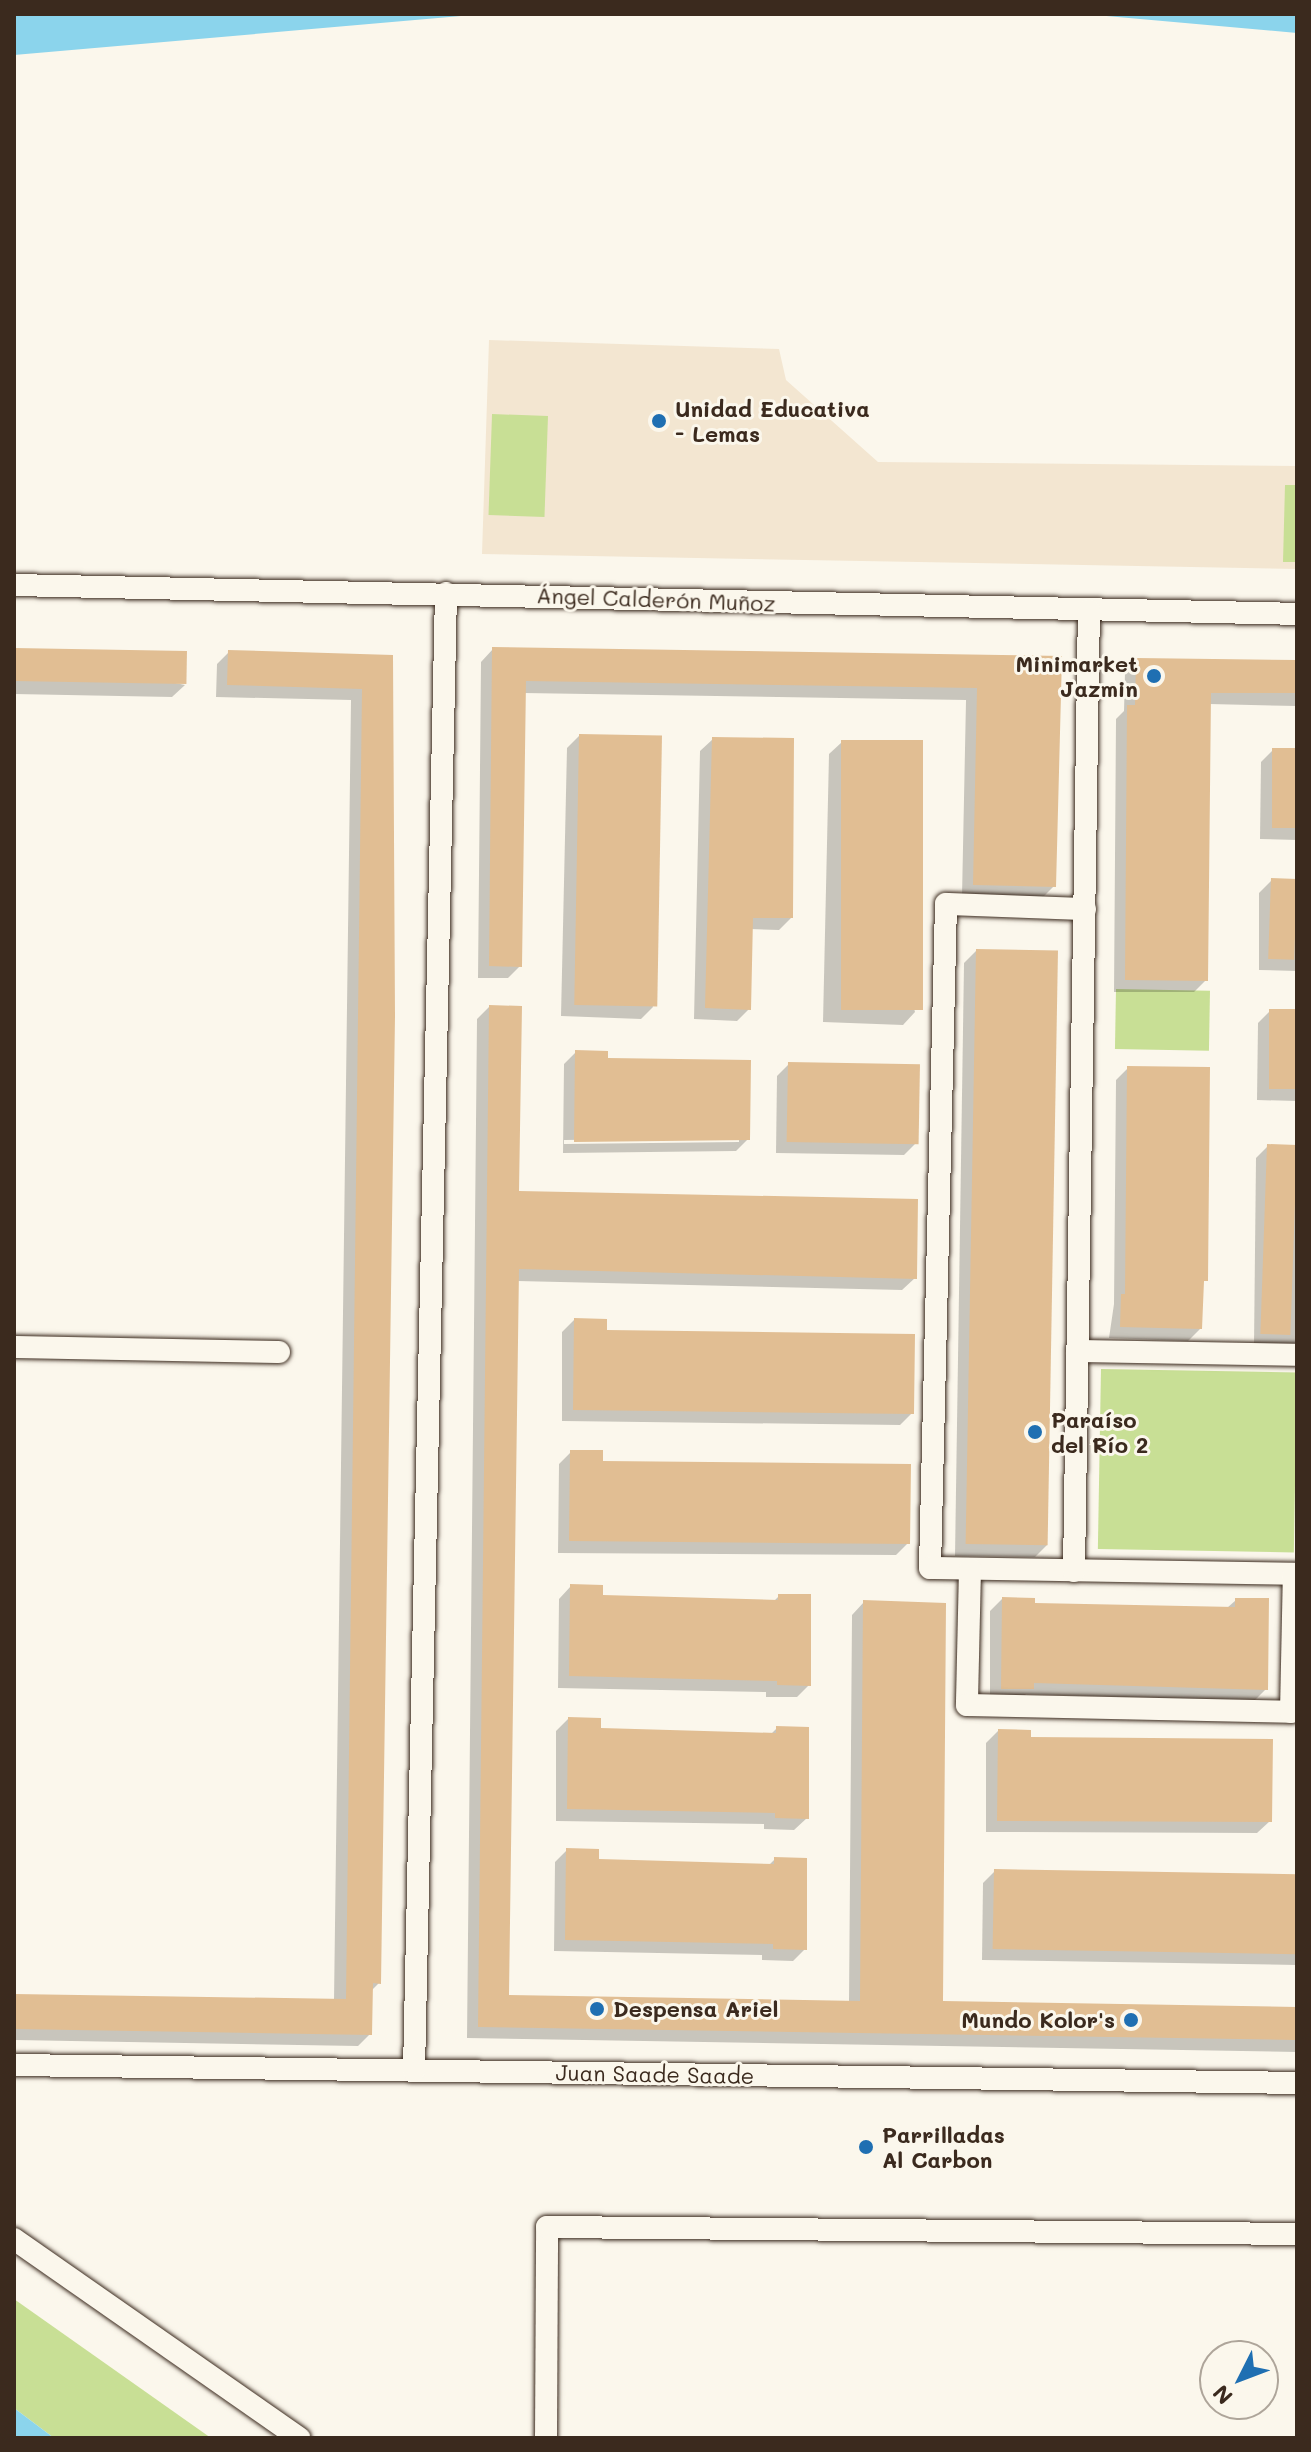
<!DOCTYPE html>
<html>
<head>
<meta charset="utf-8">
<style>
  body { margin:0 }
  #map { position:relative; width:1311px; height:2452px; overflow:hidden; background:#fbf7ec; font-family:Mali,sans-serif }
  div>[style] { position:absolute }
  .built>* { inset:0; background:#f3e6d1 }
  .green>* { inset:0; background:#c8df95; transform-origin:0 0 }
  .water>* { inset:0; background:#8bd4ec }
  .shadow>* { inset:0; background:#0003 }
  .building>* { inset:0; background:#e1be93; transform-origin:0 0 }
  .roads { filter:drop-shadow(0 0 2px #3b2a1e) drop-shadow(0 0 2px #3b2a1e) }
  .minor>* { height:22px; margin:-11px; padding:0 11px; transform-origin:11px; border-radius:11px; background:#fbf7ec }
  .dots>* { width:22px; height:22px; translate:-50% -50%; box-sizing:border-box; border:4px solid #fbf7ec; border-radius:50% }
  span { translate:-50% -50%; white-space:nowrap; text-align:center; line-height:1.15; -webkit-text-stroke:6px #fbf7ec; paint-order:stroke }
  .poi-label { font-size:22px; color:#3b2a1e; font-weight:700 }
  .left { translate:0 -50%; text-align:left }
  .right { translate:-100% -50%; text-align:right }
  .street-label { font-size:22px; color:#3b2a1e }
  .frame { position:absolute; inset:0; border:16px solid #3b2a1e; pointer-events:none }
  .north { position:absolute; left:1199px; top:2340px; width:80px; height:80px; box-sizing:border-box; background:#fbf7ec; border:2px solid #aea59a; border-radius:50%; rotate:228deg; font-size:22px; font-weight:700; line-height:32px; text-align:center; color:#3b2a1e }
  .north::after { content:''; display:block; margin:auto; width:28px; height:36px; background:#1f6fb2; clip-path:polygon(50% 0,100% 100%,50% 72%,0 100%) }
</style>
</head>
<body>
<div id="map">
  <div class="built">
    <i style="clip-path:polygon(489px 340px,779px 349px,786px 380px,878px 462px,1297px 466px,1297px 569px,482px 554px)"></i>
  </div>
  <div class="green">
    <i style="left:548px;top:416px;width:101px;height:56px;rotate:92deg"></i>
    <i style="clip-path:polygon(1285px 485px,1297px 485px,1297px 562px,1283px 562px)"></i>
    <i style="left:1116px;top:989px;width:94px;height:60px;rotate:1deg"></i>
    <i style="left:1101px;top:1369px;width:196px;height:180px;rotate:1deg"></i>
    <i style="clip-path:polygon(14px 2299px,211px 2438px,54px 2438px,14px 2408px)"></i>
  </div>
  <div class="water">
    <i style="clip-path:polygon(14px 14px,484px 14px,14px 55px)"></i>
    <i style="clip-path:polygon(1084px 14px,1297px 14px,1297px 33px)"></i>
    <i style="clip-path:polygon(14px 2408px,54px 2438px,14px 2438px)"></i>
  </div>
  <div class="shadow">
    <i style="clip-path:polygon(14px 649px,185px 685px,172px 697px,14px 694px)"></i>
    <i style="clip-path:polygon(493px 649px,1060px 658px,1054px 886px,1042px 898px,962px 896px,966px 700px,523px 693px,520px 966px,508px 978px,478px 978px,481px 662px)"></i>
    <i style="clip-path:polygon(229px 652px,391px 657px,379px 1983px,371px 1991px,370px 2034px,358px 2046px,14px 2040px,14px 1995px,334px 2001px,351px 700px,216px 697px,217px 664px)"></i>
    <i style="clip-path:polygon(1137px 660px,1297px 663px,1297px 706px,1209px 704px,1206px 980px,1194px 992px,1114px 992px,1116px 719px,1124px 711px,1125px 672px)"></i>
    <i style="clip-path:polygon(579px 736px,653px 1007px,641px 1019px,561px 1016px,567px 748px)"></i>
    <i style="clip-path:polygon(713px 739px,791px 918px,779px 930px,750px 929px,749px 1009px,737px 1021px,694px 1019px,700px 751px)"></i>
    <i style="clip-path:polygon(842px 742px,915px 1012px,903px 1025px,823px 1022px,829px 754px)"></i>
    <i style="clip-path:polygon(1273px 750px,1297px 750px,1297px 840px,1260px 839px,1261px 762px)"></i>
    <i style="clip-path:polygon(1271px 881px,1297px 881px,1297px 971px,1259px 970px,1259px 893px)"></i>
    <i style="clip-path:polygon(976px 951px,1047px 1545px,1035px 1557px,955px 1556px,964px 963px)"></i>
    <i style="clip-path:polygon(489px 1007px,516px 1192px,915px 1278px,902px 1290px,517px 1281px,507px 1997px,849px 2003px,852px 1615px,864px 1602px,941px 2003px,1297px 2009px,1297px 2052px,467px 2038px,477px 1019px)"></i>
    <i style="clip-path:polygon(1270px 1011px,1297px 1012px,1297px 1101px,1257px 1100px,1258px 1023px)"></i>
    <i style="clip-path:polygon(evenodd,576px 1052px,606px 1060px,748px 1139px,736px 1151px,563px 1153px,564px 1064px,576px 1052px,739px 1138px,739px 1142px,564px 1144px,564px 1140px,739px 1138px)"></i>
    <i style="clip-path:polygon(789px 1064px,916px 1143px,904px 1155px,776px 1153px,777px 1076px)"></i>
    <i style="clip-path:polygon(1128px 1068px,1200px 1329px,1188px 1341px,1109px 1338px,1114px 1304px,1116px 1080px)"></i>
    <i style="clip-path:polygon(1268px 1146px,1297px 1147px,1297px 1346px,1254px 1345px,1256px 1158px)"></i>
    <i style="clip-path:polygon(574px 1320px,605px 1332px,912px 1413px,900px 1425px,562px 1421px,562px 1332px)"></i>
    <i style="clip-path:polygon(571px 1452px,601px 1463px,908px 1543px,896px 1555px,558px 1553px,559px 1464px)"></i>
    <i style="clip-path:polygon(571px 1586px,601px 1597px,773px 1602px,779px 1596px,809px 1685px,797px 1697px,766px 1697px,766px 1692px,558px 1688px,559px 1599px)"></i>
    <i style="clip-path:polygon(1002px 1599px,1033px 1605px,1227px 1608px,1236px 1600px,1266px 1689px,1254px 1701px,1026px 1694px,1020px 1700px,990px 1700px,990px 1611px)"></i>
    <i style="clip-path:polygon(568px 1719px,599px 1730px,770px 1735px,777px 1728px,807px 1818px,794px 1830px,764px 1829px,764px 1824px,556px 1821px,556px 1731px)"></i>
    <i style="clip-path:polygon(998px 1731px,1029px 1739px,1270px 1821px,1257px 1833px,986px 1832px,986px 1743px)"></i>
    <i style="clip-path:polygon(567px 1850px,597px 1861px,768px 1866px,775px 1859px,805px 1949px,793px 1961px,762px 1960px,762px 1955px,554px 1951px,555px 1862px)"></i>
    <i style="clip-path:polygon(995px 1871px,1297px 1875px,1297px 1965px,982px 1960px,983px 1883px)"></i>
  </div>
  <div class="building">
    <i style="clip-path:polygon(492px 647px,1062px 656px,1056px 887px,973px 885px,977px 688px,526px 681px,522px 967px,489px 966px)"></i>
    <i style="left:14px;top:648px;width:173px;height:33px;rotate:1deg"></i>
    <i style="clip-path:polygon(228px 650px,393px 655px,395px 1016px,381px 1984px,373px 1983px,372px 2035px,14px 2029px,14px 1994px,346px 1999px,362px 689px,227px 685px)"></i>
    <i style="clip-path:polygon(1136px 658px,1297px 660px,1297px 693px,1211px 693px,1208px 981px,1125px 980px,1127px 705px,1135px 705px)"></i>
    <i style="left:579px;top:734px;width:83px;height:271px;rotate:1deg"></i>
    <i style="clip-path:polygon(712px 737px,794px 738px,793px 918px,753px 918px,751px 1010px,705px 1008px)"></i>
    <i style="left:841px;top:740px;width:82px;height:270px"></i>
    <i style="left:1272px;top:748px;width:25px;height:80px"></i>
    <i style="left:1271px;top:878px;width:26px;height:81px;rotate:2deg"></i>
    <i style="left:976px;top:949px;width:82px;height:595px;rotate:1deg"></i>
    <i style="clip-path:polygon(489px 1005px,522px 1006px,519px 1191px,918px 1199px,917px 1279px,519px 1269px,509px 1995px,860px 2001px,863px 1600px,946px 1603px,943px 2001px,1297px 2007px,1297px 2040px,478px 2027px)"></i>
    <i style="left:1269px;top:1009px;width:28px;height:80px"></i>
    <i style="clip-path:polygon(575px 1050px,608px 1051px,608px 1058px,751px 1060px,750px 1140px,574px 1142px)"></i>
    <i style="left:788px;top:1062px;width:132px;height:80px;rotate:1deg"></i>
    <i style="clip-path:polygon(1127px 1066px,1210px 1067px,1208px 1281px,1204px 1281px,1202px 1329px,1120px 1327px,1121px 1294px,1125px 1294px)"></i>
    <i style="left:1267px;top:1144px;width:30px;height:190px;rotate:2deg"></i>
    <i style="clip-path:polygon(574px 1318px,607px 1319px,607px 1330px,915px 1334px,914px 1414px,573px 1410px)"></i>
    <i style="clip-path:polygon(570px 1450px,603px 1450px,603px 1461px,911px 1464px,910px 1544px,569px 1541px)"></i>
    <i style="clip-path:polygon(570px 1584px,603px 1585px,603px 1595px,778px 1600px,778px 1594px,811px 1594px,811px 1686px,777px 1685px,777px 1681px,569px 1676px)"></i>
    <i style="clip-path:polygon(1002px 1597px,1035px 1598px,1035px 1603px,1235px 1607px,1235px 1598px,1269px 1598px,1268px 1690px,1034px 1683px,1034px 1689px,1001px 1689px)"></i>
    <i style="clip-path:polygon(568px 1717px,601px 1718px,601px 1728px,776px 1733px,776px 1726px,809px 1727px,809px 1819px,775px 1818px,775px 1813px,567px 1809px)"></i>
    <i style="clip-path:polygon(998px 1729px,1031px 1730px,1031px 1737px,1273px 1739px,1272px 1822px,997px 1821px)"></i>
    <i style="clip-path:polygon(566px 1848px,599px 1849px,599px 1859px,774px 1864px,774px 1857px,807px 1858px,807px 1950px,773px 1949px,773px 1944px,565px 1940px)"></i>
    <i style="left:994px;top:1869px;width:303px;height:80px;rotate:1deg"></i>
  </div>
  <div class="roads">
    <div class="minor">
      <i style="left:14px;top:585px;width:1283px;rotate:1.29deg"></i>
      <i style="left:1085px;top:909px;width:139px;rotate:-177.9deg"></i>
      <i style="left:946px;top:904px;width:664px;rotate:91.38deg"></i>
      <i style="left:930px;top:1568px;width:367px;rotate:0.9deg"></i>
      <i style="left:14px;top:1347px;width:265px;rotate:1.1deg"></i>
      <i style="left:1077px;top:1351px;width:220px;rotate:1deg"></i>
      <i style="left:970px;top:1569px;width:136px;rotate:91.3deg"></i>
      <i style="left:967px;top:1705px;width:324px;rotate:1.2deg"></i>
      <i style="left:1291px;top:1712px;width:138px;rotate:-88.8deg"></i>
      <i style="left:1074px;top:1571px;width:961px;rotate:-89.11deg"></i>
      <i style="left:14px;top:2065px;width:1283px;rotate:0.8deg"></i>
      <i style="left:414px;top:2071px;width:1478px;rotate:-88.76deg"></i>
      <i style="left:14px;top:2239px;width:348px;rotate:34.9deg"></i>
      <i style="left:546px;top:2438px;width:211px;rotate:-89.7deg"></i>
      <i style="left:547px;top:2227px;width:750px;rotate:0.53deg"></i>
    </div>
  </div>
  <div class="dots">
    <i style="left:659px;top:421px;background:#1f6fb2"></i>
    <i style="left:1154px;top:676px;background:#1f6fb2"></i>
    <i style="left:1035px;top:1432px;background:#1f6fb2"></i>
    <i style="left:597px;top:2009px;background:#1f6fb2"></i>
    <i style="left:1131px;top:2020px;background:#1f6fb2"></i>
    <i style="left:866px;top:2147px;background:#1f6fb2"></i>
  </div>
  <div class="poi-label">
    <span class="left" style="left:675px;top:421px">Unidad Educativa<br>- Lemas</span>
    <span class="right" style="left:1138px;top:676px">Minimarket<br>Jazmin</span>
    <span class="left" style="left:1051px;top:1432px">Paraíso<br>del Río 2</span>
    <span class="left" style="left:613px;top:2009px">Despensa Ariel</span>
    <span class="right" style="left:1115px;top:2020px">Mundo Kolor's</span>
    <span class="left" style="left:882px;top:2147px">Parrilladas<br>Al Carbon</span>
  </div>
  <div class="street-label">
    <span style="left:656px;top:599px;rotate:2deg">Ángel Calderón Muñoz</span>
    <span style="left:655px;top:2074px;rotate:1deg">Juan Saade Saade</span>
  </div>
  <div class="frame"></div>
  <div class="north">N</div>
</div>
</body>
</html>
